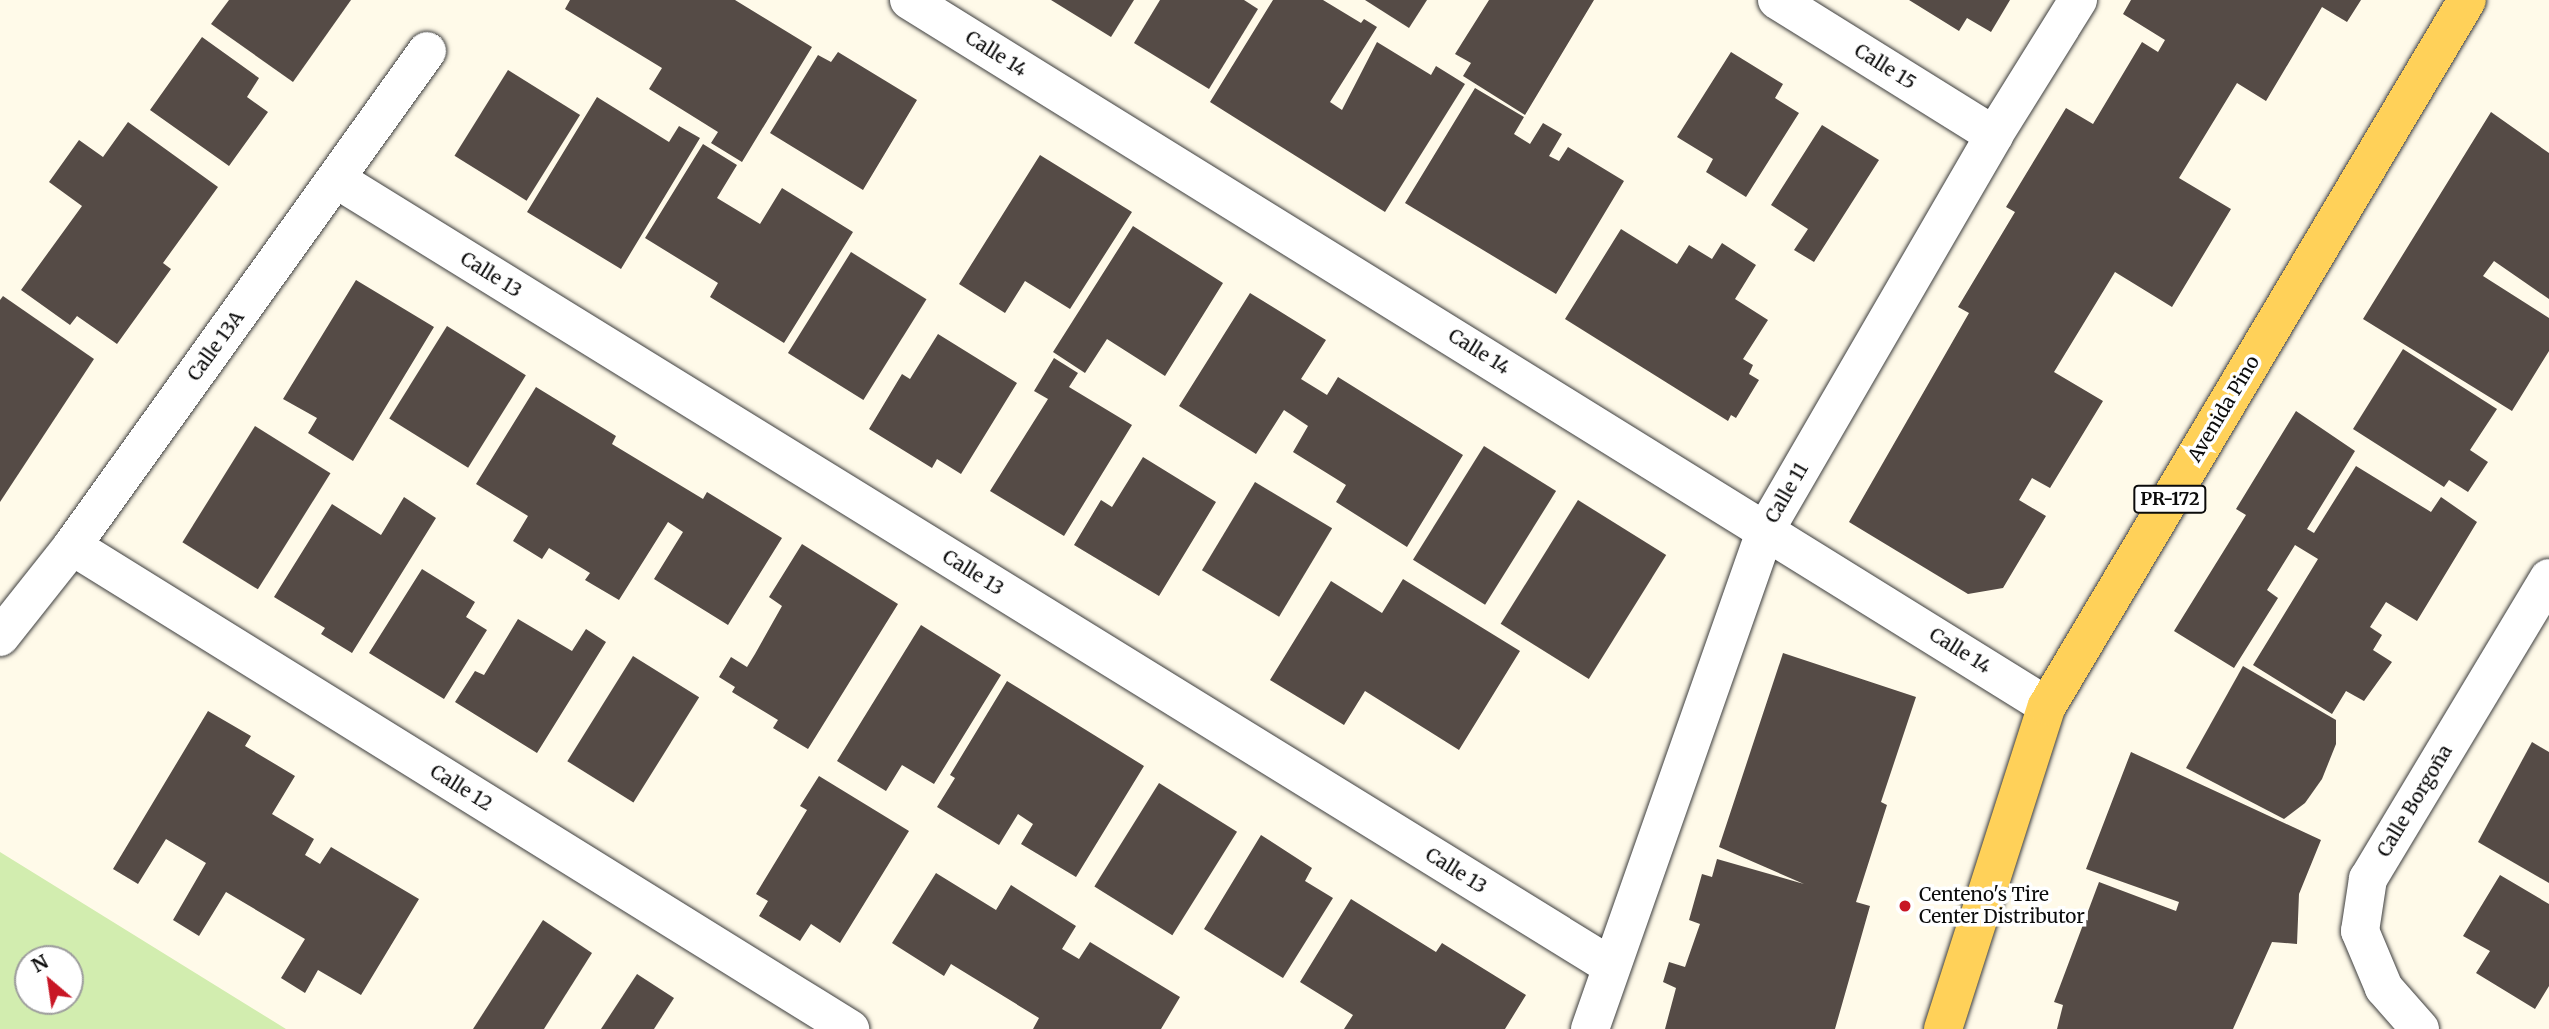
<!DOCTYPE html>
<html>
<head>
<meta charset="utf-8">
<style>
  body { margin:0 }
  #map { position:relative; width:2549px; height:1029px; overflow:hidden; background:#fffae9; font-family:Merriweather,serif }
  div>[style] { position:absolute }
  .green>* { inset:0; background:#d2edaf }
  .building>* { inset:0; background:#554b46; transform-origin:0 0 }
  .roads { filter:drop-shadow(0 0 2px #3e3e3e) drop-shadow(0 0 2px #3e3e3e) }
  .street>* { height:38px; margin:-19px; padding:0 19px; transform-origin:19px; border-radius:19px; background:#fff }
  .primary>* { height:38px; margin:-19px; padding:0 19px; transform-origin:19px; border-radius:19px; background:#ffd159 }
  .dots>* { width:19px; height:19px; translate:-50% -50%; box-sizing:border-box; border:4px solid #fff; border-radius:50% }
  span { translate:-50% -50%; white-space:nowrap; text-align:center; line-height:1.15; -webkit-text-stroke:7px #fff; paint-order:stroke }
  .shield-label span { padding:2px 5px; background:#fff; border:2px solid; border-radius:5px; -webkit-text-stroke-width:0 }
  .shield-label { font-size:18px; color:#0b0b0b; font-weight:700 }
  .street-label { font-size:19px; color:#0b0b0b }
  .poi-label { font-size:19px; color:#0b0b0b }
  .left { translate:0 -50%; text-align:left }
  .north { position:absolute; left:14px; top:945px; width:70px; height:70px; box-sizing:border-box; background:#fff; border:2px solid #9d9d9d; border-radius:50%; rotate:331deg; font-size:19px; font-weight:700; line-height:28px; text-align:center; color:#0b0b0b }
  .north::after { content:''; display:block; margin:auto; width:24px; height:32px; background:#c81625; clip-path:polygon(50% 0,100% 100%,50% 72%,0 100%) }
</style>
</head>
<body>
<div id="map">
  <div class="green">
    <i style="clip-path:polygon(evenodd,0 852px,286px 1029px,0 1029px,0 852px,28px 959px,70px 959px,70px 1001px,28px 1001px,28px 959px)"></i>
  </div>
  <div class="building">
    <i style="clip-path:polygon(229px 0,351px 0,293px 82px,211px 24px)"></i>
    <i style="clip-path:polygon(570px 0,735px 0,812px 47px,742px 162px,711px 143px,718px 132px,649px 89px,662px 68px,565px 9px)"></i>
    <i style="clip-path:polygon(1051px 0,1134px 0,1111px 37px)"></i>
    <i style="clip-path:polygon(1160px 0,1244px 0,1258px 9px,1209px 89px,1134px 43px)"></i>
    <i style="clip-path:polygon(1273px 0,1323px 0,1361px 23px,1364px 19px,1377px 27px,1330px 102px,1342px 110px,1377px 42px,1431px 75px,1436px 66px,1465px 84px,1385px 212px,1210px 102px)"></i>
    <i style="clip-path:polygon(1365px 0,1427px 0,1409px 28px)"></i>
    <i style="clip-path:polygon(1489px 0,1594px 0,1525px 115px,1463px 76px,1471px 63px,1455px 54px)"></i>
    <i style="clip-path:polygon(1909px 0,2010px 0,1991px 32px,1967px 18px,1959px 31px)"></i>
    <i style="clip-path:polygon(2131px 0,2361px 0,2347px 22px,2322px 7px,2266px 101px,2237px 83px,2179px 178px,2231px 209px,2172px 307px,2115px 272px,2054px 372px,2103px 401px,2050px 488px,2032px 478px,2019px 500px,2046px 516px,2003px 588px,1968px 594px,1849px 522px,1969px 313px,1958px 307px,2015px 212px,2006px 207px,2066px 108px,2093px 124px,2142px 42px,2158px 52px,2165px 40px,2123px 14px)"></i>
    <i style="clip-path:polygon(202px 37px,259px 78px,247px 97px,268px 112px,229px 166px,150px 110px)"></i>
    <i style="clip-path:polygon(838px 52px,917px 100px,863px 190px,770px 133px,818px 55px,831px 62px)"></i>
    <i style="clip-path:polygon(1731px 52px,1783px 84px,1775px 98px,1799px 113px,1746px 197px,1706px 172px,1713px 159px,1677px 137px)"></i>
    <i style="left:508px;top:70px;width:85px;height:101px;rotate:32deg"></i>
    <i style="clip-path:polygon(1475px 88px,1524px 117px,1514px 134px,1530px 144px,1543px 123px,1562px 134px,1549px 156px,1559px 161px,1568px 147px,1624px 181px,1556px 294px,1405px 203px)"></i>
    <i style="clip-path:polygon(597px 97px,669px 142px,679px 126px,700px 138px,621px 269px,527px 212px)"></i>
    <i style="clip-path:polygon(2491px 112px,2549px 153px,2549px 299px,2494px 261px,2483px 276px,2549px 318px,2549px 351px,2512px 411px,2363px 319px)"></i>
    <i style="clip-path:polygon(128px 122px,218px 187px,163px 263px,171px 269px,117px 344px,77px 316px,70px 325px,21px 290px,82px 206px,49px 182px,79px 140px,103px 157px)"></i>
    <i style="clip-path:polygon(1822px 125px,1879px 160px,1814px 262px,1794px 250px,1808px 229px,1771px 205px)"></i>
    <i style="clip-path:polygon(703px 144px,737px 165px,717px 198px,760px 224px,782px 188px,853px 232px,784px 343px,710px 297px,718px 283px,645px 238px)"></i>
    <i style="clip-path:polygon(1040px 155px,1132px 212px,1070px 309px,1025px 281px,1005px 313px,959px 284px)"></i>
    <i style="clip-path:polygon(1133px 226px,1223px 283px,1165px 376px,1107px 339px,1085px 373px,1053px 352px)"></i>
    <i style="clip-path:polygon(1621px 229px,1677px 264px,1689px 245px,1712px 259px,1722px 243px,1756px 265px,1735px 299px,1768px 320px,1743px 359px,1753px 365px,1749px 374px,1759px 380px,1736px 418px,1731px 415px,1728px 421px,1565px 319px)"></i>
    <i style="left:851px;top:252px;width:89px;height:119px;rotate:32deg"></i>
    <i style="clip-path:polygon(356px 280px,434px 327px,353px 461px,308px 433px,317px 418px,283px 399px)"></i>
    <i style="clip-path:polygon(1250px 293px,1326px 340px,1301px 379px,1327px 395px,1338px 377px,1463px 455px,1407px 547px,1336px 502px,1346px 485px,1293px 452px,1308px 426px,1284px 410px,1256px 454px,1179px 406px)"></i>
    <i style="clip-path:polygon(3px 296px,94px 359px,0 502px,0 300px)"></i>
    <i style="left:447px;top:326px;width:93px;height:109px;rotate:32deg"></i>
    <i style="clip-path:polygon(938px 334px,1017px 383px,961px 474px,937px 459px,932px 468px,869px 429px,902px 374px,910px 379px)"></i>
    <i style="clip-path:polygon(2403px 349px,2497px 409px,2470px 450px,2488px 462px,2468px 492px,2449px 480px,2444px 487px,2353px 429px)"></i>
    <i style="clip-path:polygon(1054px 358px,1078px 373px,1069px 387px,1132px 425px,1064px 536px,990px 491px,1048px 399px,1034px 391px)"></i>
    <i style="clip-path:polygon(536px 387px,616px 436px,612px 444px,703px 499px,707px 492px,782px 538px,728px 625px,654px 579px,683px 532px,668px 522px,619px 600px,585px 580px,590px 573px,549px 548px,542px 559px,513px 541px,528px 516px,476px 484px)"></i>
    <i style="clip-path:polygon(2296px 411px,2355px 451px,2307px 529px,2314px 533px,2356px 466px,2431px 512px,2441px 497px,2477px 522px,2417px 621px,2386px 602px,2370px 627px,2382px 635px,2373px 650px,2392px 662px,2364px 701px,2346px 691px,2332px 714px,2253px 665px,2318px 559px,2295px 545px,2267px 590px,2278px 598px,2234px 668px,2174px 631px,2246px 515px,2236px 509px)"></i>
    <i style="left:255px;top:426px;width:89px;height:137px;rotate:32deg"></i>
    <i style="left:1484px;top:446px;width:85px;height:134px;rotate:32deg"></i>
    <i style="clip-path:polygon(1143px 457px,1216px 502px,1159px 596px,1074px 545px,1101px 500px,1112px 507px)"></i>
    <i style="left:1255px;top:482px;width:90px;height:103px;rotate:31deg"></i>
    <i style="clip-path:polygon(404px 497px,436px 518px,352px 653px,321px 634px,325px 628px,274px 597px,332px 504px,381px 535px)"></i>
    <i style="left:1578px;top:500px;width:104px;height:146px;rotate:32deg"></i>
    <i style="clip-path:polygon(802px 544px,898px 604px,808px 749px,773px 728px,778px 720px,732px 692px,735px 687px,719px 677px,731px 657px,747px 667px,755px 654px,782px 606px,769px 597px)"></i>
    <i style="clip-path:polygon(422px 569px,475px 602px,466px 617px,487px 630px,444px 699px,369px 653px)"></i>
    <i style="clip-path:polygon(1403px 579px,1520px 651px,1459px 750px,1365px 691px,1344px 725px,1270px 680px,1331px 581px,1382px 613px)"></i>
    <i style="clip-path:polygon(518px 619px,572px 651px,586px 629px,606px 642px,537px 753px,455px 702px,475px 671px,484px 675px)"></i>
    <i style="clip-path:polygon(921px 625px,1001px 675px,934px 784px,902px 765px,886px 791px,837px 761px)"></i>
    <i style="clip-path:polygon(1783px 653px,1916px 697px,1881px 802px,1887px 805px,1856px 902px,1870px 906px,1835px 1029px,1665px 1029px,1676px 988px,1663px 982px,1669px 962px,1685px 967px,1700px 924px,1689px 920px,1702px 874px,1712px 877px,1717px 859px,1804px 884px,1719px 847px)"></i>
    <i style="left:633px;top:656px;width:78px;height:124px;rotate:32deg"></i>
    <i style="clip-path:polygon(2243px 666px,2336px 720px,2336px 744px,2322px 779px,2305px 803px,2284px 819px,2186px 768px)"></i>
    <i style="clip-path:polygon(1007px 681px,1144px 766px,1076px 877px,1021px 844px,1033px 824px,1018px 814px,999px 845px,937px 807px,955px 778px,950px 775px)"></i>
    <i style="clip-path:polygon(208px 711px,251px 736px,245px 746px,295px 776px,272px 814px,314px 839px,305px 855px,320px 864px,331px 847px,419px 899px,361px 995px,318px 970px,305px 993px,281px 978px,305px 939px,226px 892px,199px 936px,173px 920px,206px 863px,166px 839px,138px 884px,113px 869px)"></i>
    <i style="clip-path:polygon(2532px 742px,2549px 752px,2549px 883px,2478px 842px)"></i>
    <i style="clip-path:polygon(2131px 752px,2321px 840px,2299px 894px,2297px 944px,2272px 942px,2233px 1029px,2057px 1029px,2063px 1005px,2054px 1002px,2099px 882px,2176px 911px,2179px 902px,2086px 869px)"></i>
    <i style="clip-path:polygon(819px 776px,909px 831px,840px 943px,811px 924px,800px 941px,759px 916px,768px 901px,756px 894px,807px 810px,800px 806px)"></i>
    <i style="left:1159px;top:783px;width:92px;height:122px;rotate:32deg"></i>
    <i style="clip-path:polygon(1261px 835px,1312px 868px,1305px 881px,1333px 898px,1283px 978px,1204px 929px)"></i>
    <i style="clip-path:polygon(936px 873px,996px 910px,1011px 885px,1076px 926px,1062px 949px,1079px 959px,1090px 942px,1180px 997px,1161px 1029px,1033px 1029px,1039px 1018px,951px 964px,944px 976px,892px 943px)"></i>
    <i style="clip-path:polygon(2500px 875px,2549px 904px,2549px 986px,2535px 1009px,2476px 973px,2490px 951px,2463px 936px)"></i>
    <i style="clip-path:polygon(1351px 899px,1436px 952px,1442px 943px,1526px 995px,1505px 1029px,1344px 1029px,1353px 1015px,1300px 982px)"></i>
    <i style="clip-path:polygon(543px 920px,592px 953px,544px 1029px,473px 1029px)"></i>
    <i style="clip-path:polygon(637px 974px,674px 998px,654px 1029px,601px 1029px)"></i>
  </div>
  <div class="roads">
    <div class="street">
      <i style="left:909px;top:0;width:1339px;rotate:31.81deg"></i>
      <i style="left:1777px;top:0;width:256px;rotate:31.9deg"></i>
      <i style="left:336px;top:179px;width:1498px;rotate:31.69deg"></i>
      <i style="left:72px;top:546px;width:916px;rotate:31.83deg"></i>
      <i style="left:0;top:637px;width:116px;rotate:-51.6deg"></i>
      <i style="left:72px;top:546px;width:609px;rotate:-54.35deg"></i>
      <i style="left:1590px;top:1029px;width:530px;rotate:-70.61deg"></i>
      <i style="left:1766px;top:529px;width:455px;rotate:-59.9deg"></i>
      <i style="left:1994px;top:135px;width:159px;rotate:-58.1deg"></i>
      <i style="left:2420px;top:1029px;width:55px;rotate:-131.3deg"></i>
      <i style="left:2384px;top:988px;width:62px;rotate:-112.8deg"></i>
      <i style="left:2360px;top:931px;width:53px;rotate:-81.3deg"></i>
      <i style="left:2368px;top:879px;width:351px;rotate:-59deg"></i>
    </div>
    <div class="primary">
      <i style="left:1943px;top:1029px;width:339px;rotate:-72.2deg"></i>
      <i style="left:2047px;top:706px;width:821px;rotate:-59.25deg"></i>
    </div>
  </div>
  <div class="dots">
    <i style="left:1905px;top:906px;background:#c81625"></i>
  </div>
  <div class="shield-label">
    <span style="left:2170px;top:499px">PR-172</span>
  </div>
  <div class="street-label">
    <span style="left:996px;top:54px;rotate:32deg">Calle 14</span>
    <span style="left:1885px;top:67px;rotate:32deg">Calle 15</span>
    <span style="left:491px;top:275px;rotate:32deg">Calle 13</span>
    <span style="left:216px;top:346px;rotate:-54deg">Calle 13A</span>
    <span style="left:1479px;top:352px;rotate:32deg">Calle 14</span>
    <span style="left:2224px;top:409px;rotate:-59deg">Avenida Pino</span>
    <span style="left:1787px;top:493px;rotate:-60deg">Calle 11</span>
    <span style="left:973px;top:573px;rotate:32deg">Calle 13</span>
    <span style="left:1960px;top:651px;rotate:32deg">Calle 14</span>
    <span style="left:461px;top:788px;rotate:32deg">Calle 12</span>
    <span style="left:2415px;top:801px;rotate:-59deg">Calle Borgoña</span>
    <span style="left:1456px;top:871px;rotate:32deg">Calle 13</span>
  </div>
  <div class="poi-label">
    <span class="left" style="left:1919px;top:906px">Centeno's Tire<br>Center Distributor</span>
  </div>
  <div class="north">N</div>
</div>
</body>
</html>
